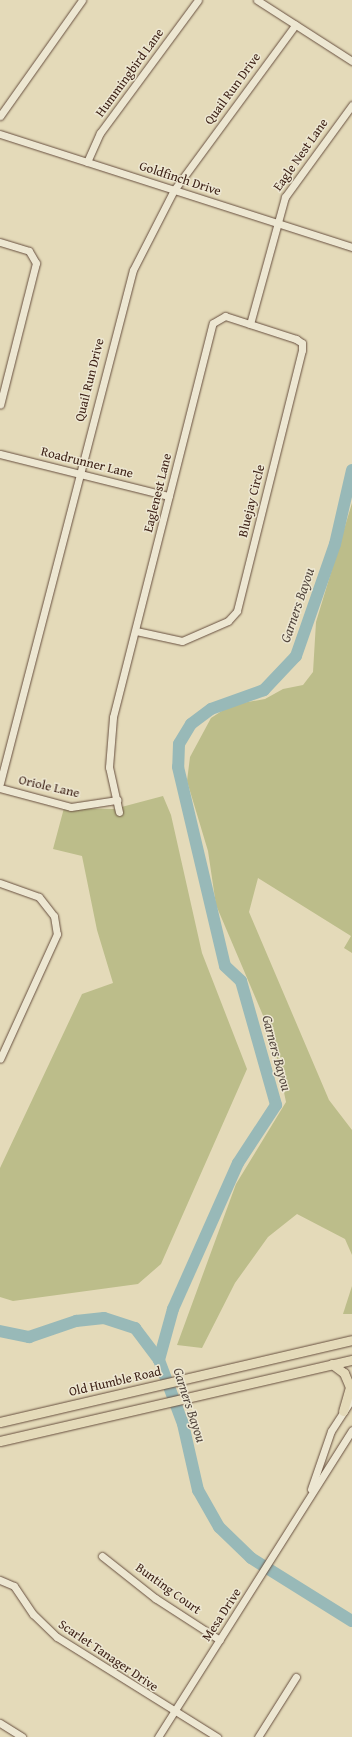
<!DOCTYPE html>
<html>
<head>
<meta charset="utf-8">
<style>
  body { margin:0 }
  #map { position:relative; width:352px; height:1737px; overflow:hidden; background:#e4dab9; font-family:"Gentium Book Plus",serif }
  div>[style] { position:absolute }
  .green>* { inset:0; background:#bcbd8a }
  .river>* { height:12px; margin:-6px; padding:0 6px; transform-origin:6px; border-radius:6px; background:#98b9b8 }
  .roads { filter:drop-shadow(0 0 1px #674f3f) drop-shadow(0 0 1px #674f3f) }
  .minor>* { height:7px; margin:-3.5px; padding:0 3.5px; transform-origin:3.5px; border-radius:3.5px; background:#ede7d2 }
  .major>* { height:9px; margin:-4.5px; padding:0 4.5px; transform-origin:4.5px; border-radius:4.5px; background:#e4dab9 }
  span { translate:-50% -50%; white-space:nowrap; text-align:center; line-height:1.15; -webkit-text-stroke:3px #ede7d2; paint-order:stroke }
  .street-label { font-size:13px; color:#3d2116 }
  .water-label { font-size:14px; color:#54473e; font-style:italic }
</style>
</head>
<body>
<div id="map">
  <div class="green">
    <i style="clip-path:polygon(352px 503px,352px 953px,344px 948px,351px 936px,258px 878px,249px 912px,329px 1100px,352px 1130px,352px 1255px,345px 1239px,297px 1214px,268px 1237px,235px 1283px,202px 1348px,177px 1345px,236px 1184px,286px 1102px,273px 1039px,216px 905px,208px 851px,187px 781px,190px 757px,211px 718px,231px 705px,265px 699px,283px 689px,303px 685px,313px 672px,316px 622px)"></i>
    <i style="clip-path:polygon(163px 796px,171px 815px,202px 953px,247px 1069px,161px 1264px,138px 1284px,13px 1301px,0 1297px,0 1168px,82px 994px,113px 983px,97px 930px,82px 856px,53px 849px,64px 808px,114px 809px)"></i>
    <i style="clip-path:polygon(352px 1286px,352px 1314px,343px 1314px)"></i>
  </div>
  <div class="river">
    <i style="left:352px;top:470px;width:76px;rotate:102.9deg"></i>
    <i style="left:335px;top:544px;width:119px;rotate:109.2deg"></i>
    <i style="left:296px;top:656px;width:47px;rotate:133.3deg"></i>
    <i style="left:264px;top:690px;width:56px;rotate:160.3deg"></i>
    <i style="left:211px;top:709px;width:25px;rotate:143deg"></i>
    <i style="left:191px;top:724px;width:23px;rotate:121deg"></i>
    <i style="left:179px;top:744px;width:23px;rotate:92deg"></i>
    <i style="left:178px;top:767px;width:204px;rotate:76.7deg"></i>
    <i style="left:225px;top:966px;width:22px;rotate:43deg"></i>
    <i style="left:241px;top:981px;width:129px;rotate:74.2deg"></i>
    <i style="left:276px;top:1105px;width:69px;rotate:123.2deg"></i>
    <i style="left:238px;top:1163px;width:160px;rotate:114deg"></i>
    <i style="left:173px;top:1309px;width:53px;rotate:105.4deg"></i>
    <i style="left:159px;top:1360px;width:68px;rotate:69.4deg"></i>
    <i style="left:183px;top:1424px;width:68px;rotate:77.2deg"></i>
    <i style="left:198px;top:1490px;width:43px;rotate:60.4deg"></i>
    <i style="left:219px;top:1527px;width:45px;rotate:44.1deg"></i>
    <i style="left:251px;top:1558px;width:119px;rotate:32deg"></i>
    <i style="left:0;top:1331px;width:30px;rotate:12deg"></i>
    <i style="left:29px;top:1337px;width:50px;rotate:-18.8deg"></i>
    <i style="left:76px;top:1321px;width:28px;rotate:-6deg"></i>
    <i style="left:104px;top:1318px;width:33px;rotate:18deg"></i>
    <i style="left:135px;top:1328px;width:40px;rotate:53deg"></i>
  </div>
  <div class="roads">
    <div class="minor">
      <i style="left:257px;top:0;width:113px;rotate:32.7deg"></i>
      <i style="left:0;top:116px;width:142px;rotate:-54.7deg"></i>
      <i style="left:0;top:134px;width:370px;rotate:17.8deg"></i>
      <i style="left:87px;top:162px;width:32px;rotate:-66deg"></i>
      <i style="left:100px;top:133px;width:165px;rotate:-53.6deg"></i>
      <i style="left:0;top:242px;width:30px;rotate:17deg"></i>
      <i style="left:29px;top:251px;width:14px;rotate:60deg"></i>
      <i style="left:36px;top:263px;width:146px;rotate:104.2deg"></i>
      <i style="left:250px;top:324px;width:132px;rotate:-74.6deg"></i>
      <i style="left:285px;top:197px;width:114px;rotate:-53.9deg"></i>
      <i style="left:0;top:454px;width:174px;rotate:14deg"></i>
      <i style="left:0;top:783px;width:530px;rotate:-75.47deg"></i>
      <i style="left:133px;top:270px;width:90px;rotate:-62.9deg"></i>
      <i style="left:174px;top:190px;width:205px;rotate:-53.7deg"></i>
      <i style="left:0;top:788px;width:73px;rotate:15deg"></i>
      <i style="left:71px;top:807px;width:47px;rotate:-8.7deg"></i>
      <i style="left:119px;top:812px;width:46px;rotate:-102.5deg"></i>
      <i style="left:109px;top:767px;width:50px;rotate:-85.4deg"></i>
      <i style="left:113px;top:717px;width:406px;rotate:-75.8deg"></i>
      <i style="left:213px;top:323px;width:14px;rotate:-30deg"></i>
      <i style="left:225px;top:316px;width:75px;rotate:17.9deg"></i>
      <i style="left:296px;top:339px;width:7px;rotate:34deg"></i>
      <i style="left:302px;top:343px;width:7px;rotate:90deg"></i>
      <i style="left:302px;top:350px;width:269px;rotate:104deg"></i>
      <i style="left:237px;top:611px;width:13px;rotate:132deg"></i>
      <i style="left:228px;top:621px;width:50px;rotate:156.5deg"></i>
      <i style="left:182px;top:641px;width:47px;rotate:-167.7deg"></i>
      <i style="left:0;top:883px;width:41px;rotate:19.7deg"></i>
      <i style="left:39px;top:897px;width:24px;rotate:52deg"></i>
      <i style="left:54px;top:916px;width:18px;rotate:81deg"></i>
      <i style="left:57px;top:934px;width:137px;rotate:114.5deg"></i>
      <i style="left:311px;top:1489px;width:61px;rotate:-71deg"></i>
      <i style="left:331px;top:1431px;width:38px;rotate:-57deg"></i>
      <i style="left:102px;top:1556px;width:68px;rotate:38.4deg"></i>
      <i style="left:155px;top:1598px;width:77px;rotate:32.9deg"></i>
      <i style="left:0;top:1580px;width:15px;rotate:23deg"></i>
      <i style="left:14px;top:1586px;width:34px;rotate:56deg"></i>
      <i style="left:33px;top:1614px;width:33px;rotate:44deg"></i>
      <i style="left:57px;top:1637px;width:189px;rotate:32deg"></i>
      <i style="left:0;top:1723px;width:26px;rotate:32deg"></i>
      <i style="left:158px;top:1737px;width:363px;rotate:-57.7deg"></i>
      <i style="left:258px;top:1737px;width:71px;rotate:-57.7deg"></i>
    </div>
    <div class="major">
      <i style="left:332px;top:1364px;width:15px;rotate:37deg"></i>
      <i style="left:344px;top:1373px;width:15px;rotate:67deg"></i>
      <i style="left:350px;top:1387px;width:25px;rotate:106deg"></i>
      <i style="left:0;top:1422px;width:361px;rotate:-13.1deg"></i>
      <i style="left:0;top:1441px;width:361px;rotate:-13deg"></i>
    </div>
  </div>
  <div class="street-label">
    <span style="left:130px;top:73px;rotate:-54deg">Hummingbird Lane</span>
    <span style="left:233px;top:89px;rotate:-54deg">Quail Run Drive</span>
    <span style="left:301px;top:155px;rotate:-55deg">Eagle Nest Lane</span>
    <span style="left:180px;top:179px;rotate:18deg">Goldfinch Drive</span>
    <span style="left:90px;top:380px;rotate:-76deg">Quail Run Drive</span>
    <span style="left:87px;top:463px;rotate:14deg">Roadrunner Lane</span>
    <span style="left:158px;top:493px;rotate:-76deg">Eaglenest Lane</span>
    <span style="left:252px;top:501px;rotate:-76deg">Bluejay Circle</span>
    <span style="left:49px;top:787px;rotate:13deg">Oriole Lane</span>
    <span style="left:115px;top:1382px;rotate:-13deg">Old Humble Road</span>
    <span style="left:168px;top:1589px;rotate:36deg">Bunting Court</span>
    <span style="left:222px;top:1615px;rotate:-57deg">Mesa Drive</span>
    <span style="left:108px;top:1656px;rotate:34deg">Scarlet Tanager Drive</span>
  </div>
  <div class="water-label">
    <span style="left:297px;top:605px;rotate:-71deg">Garners Bayou</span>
    <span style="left:277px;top:1053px;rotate:75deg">Garners Bayou</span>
    <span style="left:190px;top:1405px;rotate:72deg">Garners Bayou</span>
  </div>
</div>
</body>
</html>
